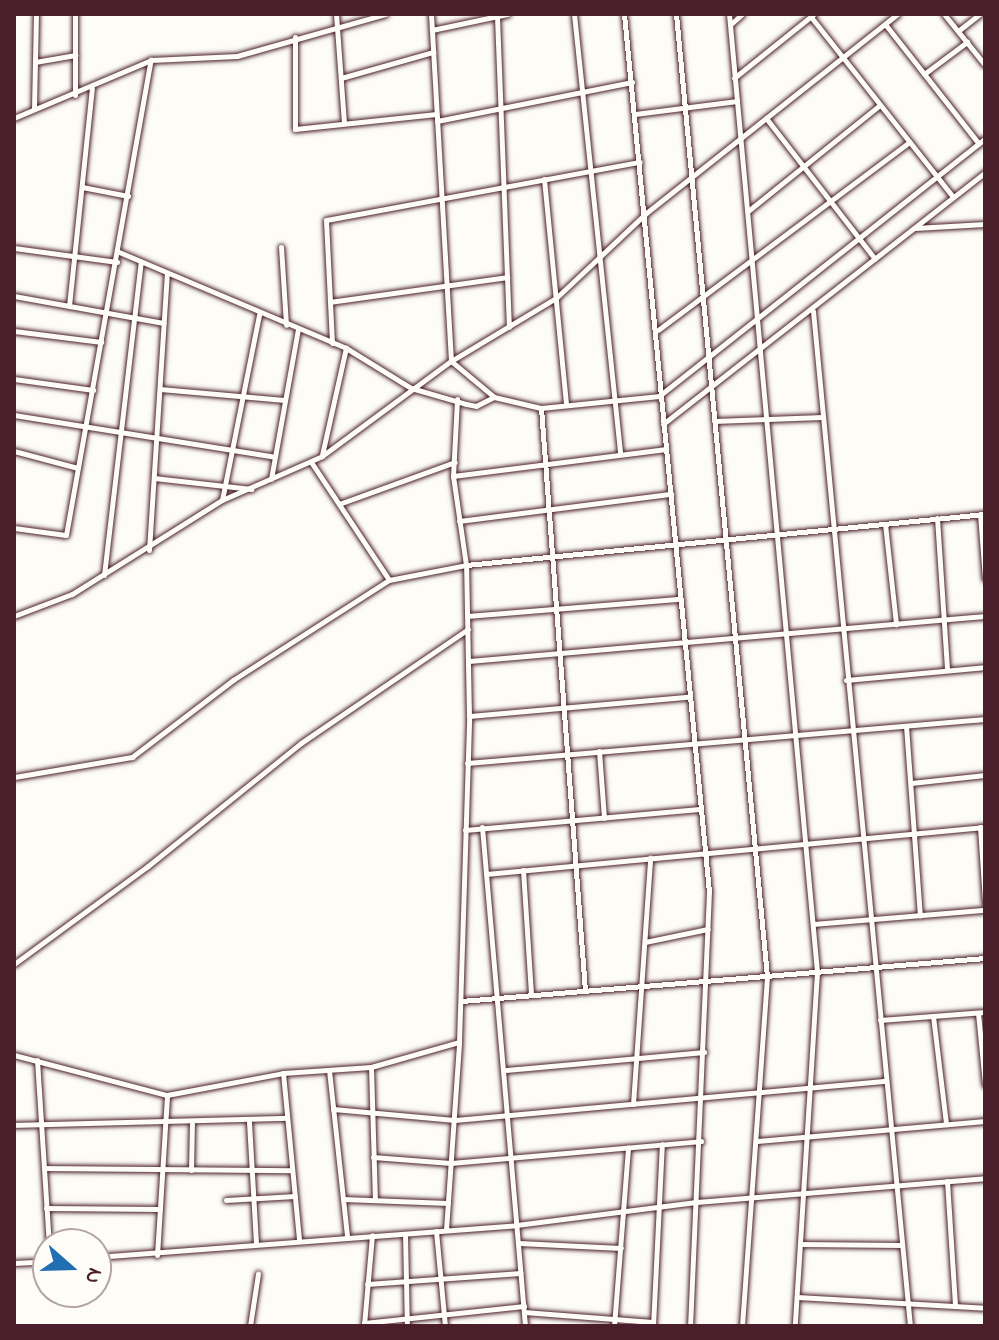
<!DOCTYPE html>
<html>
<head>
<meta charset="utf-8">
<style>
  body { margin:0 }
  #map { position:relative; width:999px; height:1340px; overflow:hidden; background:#fdfcf7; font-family:"Indie Flower",sans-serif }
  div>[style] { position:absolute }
  .roads { filter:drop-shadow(0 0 2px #4a1f2b) drop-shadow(0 0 2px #4a1f2b) }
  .street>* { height:5px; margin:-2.5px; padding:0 2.5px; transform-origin:2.5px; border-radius:2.5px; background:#fdfcf7 }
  span { translate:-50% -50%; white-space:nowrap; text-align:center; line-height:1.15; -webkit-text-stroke:6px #fdfcf7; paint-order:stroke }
  .frame { position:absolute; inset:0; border:16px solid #4a1f2b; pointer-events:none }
  .north { position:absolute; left:32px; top:1228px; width:80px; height:80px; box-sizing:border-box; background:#fdfcf7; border:2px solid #b5a4a5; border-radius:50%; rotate:110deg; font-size:22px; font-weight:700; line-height:32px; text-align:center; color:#4a1f2b }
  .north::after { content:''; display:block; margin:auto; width:28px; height:36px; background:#1f6fb2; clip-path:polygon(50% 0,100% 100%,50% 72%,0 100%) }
</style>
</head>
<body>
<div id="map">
  <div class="roads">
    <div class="street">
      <i style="left:336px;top:14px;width:109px;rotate:85.8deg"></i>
      <i style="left:431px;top:14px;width:348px;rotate:86.7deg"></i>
      <i style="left:451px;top:361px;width:55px;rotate:39.8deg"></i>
      <i style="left:574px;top:14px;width:442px;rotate:84deg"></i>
      <i style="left:624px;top:14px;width:882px;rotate:84.47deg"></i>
      <i style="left:709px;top:892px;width:434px;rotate:92.5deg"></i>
      <i style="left:676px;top:14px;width:967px;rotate:84.6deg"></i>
      <i style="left:767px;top:977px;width:350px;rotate:94.1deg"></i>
      <i style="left:729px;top:14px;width:962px;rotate:84.75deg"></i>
      <i style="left:817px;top:972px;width:355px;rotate:93.6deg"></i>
      <i style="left:944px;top:14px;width:65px;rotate:51.2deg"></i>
      <i style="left:497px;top:17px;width:310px;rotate:87.8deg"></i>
      <i style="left:811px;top:17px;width:229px;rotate:51.7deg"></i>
      <i style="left:731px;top:24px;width:15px;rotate:-42deg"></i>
      <i style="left:885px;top:24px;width:152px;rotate:51.9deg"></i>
      <i style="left:432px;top:30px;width:77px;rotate:-12deg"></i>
      <i style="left:958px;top:31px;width:28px;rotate:-38deg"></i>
      <i style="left:295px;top:37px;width:92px;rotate:90deg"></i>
      <i style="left:295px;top:129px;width:142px;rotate:-6.1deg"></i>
      <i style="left:35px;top:62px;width:41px;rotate:-9.9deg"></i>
      <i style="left:924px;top:74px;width:54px;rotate:-36.7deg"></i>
      <i style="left:341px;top:78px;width:96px;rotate:-15.8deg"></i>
      <i style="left:734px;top:78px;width:102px;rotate:-38.7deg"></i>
      <i style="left:75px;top:95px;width:81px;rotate:-90deg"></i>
      <i style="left:34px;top:109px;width:95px;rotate:-88.8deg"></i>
      <i style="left:635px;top:114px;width:103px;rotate:-7.3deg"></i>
      <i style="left:14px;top:118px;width:149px;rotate:-22.9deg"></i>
      <i style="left:151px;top:60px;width:86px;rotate:-2.7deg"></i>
      <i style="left:237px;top:56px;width:154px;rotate:-15.8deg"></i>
      <i style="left:766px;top:118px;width:178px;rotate:52.3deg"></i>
      <i style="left:437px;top:121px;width:199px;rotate:-11.3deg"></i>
      <i style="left:544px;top:179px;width:227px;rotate:84.4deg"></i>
      <i style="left:82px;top:187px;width:47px;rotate:11.1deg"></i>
      <i style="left:748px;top:211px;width:169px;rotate:-38.8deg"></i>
      <i style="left:915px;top:228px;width:70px;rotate:-3.3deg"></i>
      <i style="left:281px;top:247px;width:78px;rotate:86.3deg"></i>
      <i style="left:14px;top:248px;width:104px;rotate:7.7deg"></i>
      <i style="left:119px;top:252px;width:246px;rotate:22.9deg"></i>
      <i style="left:346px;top:348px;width:76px;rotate:31.6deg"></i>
      <i style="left:411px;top:388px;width:57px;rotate:16.2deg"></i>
      <i style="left:466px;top:404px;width:10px;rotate:11deg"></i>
      <i style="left:476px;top:406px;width:20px;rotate:-27deg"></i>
      <i style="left:494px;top:397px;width:48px;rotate:13.2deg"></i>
      <i style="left:541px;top:408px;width:119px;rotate:-5.8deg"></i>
      <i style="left:659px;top:396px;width:415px;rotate:-38.3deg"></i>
      <i style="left:14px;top:296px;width:152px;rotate:10.2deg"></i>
      <i style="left:330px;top:302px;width:179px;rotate:-8deg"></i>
      <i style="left:69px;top:306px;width:219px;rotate:-84deg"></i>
      <i style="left:813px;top:311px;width:1020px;rotate:84.54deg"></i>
      <i style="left:658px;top:330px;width:314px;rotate:-36.8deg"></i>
      <i style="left:14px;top:331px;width:88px;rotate:7.2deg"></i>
      <i style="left:332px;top:343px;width:123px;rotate:-92.8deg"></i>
      <i style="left:326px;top:220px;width:319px;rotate:-10.5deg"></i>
      <i style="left:14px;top:379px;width:80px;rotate:7.9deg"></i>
      <i style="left:160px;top:389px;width:125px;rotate:5deg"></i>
      <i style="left:541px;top:408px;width:585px;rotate:85.68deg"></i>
      <i style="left:14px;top:415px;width:264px;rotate:9.1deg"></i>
      <i style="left:714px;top:421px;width:108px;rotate:-2.1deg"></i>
      <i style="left:663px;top:424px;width:409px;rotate:-38deg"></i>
      <i style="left:14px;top:451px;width:66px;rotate:14.9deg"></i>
      <i style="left:322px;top:455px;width:110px;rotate:-77.4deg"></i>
      <i style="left:311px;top:462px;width:141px;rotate:56.5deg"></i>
      <i style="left:453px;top:476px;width:215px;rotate:-7.2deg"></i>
      <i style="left:154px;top:478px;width:98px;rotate:6.5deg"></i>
      <i style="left:271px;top:479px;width:152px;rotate:-79.8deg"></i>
      <i style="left:222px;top:500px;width:190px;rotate:-78.7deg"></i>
      <i style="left:339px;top:504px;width:123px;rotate:-19.9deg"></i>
      <i style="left:980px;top:514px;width:65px;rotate:85.6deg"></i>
      <i style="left:937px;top:518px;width:151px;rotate:86.2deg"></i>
      <i style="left:459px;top:521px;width:214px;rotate:-7.3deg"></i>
      <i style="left:885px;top:524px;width:101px;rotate:83.7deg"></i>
      <i style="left:14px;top:528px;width:52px;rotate:7.7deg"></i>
      <i style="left:66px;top:535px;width:483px;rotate:-79.9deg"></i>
      <i style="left:149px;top:550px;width:278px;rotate:-86.3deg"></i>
      <i style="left:104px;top:575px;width:315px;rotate:-83.3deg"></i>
      <i style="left:14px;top:616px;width:62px;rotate:-20.8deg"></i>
      <i style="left:72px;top:594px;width:177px;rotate:-32.1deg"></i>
      <i style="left:222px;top:500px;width:109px;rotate:-23.7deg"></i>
      <i style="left:322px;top:456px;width:160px;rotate:-36.4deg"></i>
      <i style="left:451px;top:361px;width:122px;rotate:-31deg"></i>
      <i style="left:556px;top:298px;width:122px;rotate:-43.3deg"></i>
      <i style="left:645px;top:214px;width:322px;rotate:-38.4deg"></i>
      <i style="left:467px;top:616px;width:214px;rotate:-4.6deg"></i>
      <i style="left:469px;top:661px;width:518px;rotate:-4.98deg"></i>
      <i style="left:846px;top:680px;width:140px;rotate:-5.3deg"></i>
      <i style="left:469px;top:716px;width:220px;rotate:-5deg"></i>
      <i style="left:906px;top:726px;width:190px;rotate:85.8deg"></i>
      <i style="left:599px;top:751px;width:67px;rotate:85.7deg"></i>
      <i style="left:467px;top:763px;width:520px;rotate:-4.86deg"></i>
      <i style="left:14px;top:777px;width:120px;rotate:-9.6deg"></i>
      <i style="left:132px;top:757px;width:127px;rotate:-37.3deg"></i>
      <i style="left:233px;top:680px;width:185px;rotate:-32.7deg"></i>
      <i style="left:389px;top:580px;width:78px;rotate:-11deg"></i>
      <i style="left:466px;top:565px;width:521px;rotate:-5.61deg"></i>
      <i style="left:911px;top:783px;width:74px;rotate:-6.2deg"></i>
      <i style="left:482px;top:827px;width:501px;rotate:85.07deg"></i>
      <i style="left:980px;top:827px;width:76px;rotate:86.2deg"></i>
      <i style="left:465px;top:830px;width:235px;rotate:-5.1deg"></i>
      <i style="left:523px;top:870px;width:125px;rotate:86.3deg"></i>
      <i style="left:486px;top:874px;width:501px;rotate:-5.38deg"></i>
      <i style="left:813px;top:924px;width:173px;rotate:-4.7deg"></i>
      <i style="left:645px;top:942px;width:64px;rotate:-11.7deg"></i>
      <i style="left:14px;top:964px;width:166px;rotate:-36.2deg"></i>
      <i style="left:148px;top:866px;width:196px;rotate:-38.8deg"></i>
      <i style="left:301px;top:743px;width:202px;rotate:-34.3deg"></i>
      <i style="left:461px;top:1001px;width:526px;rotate:-4.69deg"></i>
      <i style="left:978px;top:1013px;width:72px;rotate:84.4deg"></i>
      <i style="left:933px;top:1016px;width:109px;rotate:83.1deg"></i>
      <i style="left:880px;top:1020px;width:105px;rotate:-4.4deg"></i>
      <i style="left:14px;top:1055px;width:158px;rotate:14.7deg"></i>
      <i style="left:167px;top:1095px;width:118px;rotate:-10.7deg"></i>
      <i style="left:283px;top:1073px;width:88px;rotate:-3.9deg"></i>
      <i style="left:371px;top:1067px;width:91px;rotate:-15.9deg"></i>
      <i style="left:37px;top:1060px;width:184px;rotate:86.3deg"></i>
      <i style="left:371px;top:1067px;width:133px;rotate:88.3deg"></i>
      <i style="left:329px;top:1070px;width:168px;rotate:83.8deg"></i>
      <i style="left:506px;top:1070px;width:199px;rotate:-5.2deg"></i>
      <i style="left:283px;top:1073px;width:168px;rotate:84.5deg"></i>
      <i style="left:633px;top:1104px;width:247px;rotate:-86deg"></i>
      <i style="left:333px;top:1109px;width:122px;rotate:5.2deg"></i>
      <i style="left:455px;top:1120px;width:433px;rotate:-5.2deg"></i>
      <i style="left:249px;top:1122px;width:121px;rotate:86.7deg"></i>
      <i style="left:14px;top:1125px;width:273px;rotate:-1.5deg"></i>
      <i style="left:757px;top:1141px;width:229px;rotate:-5deg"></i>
      <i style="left:373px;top:1157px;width:78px;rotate:4.4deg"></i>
      <i style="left:451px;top:1163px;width:251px;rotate:-5deg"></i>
      <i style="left:44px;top:1168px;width:248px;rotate:0.5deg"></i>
      <i style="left:191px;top:1170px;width:46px;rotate:-88.8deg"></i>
      <i style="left:947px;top:1181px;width:125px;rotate:86.3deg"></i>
      <i style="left:343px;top:1199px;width:105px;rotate:2.2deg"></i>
      <i style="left:226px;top:1200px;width:69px;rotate:-3.3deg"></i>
      <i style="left:46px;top:1208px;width:114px;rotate:0.5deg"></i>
      <i style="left:446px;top:1230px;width:188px;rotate:-86deg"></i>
      <i style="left:459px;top:1042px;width:326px;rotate:-88.2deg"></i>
      <i style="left:469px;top:716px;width:151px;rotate:-91.1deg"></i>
      <i style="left:466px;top:565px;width:90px;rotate:-98.3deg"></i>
      <i style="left:453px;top:476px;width:77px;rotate:-87deg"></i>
      <i style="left:436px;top:1231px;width:95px;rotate:84.6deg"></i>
      <i style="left:405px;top:1234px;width:92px;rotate:88.8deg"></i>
      <i style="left:519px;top:1243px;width:102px;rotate:2.8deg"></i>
      <i style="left:800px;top:1244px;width:102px;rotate:0.6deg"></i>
      <i style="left:157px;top:1255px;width:160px;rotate:-86.4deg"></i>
      <i style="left:96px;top:1257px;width:422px;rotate:-4.3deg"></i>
      <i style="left:517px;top:1225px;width:180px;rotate:-7.3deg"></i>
      <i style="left:696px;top:1202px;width:290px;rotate:-4.7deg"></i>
      <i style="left:14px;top:1263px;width:34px;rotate:-3deg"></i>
      <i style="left:367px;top:1284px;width:154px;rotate:-4.1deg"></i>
      <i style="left:797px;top:1297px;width:188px;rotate:3.3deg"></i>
      <i style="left:524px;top:1312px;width:129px;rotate:4.4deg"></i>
      <i style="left:364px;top:1323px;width:161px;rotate:-6.1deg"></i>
      <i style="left:364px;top:1325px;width:90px;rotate:-84.9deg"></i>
      <i style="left:250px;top:1326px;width:53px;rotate:-81.3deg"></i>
      <i style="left:614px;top:1326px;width:179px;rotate:-85.5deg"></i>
      <i style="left:653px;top:1326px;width:182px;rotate:-87.2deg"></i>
    </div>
  </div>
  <div class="frame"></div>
  <div class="north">N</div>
</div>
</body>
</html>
